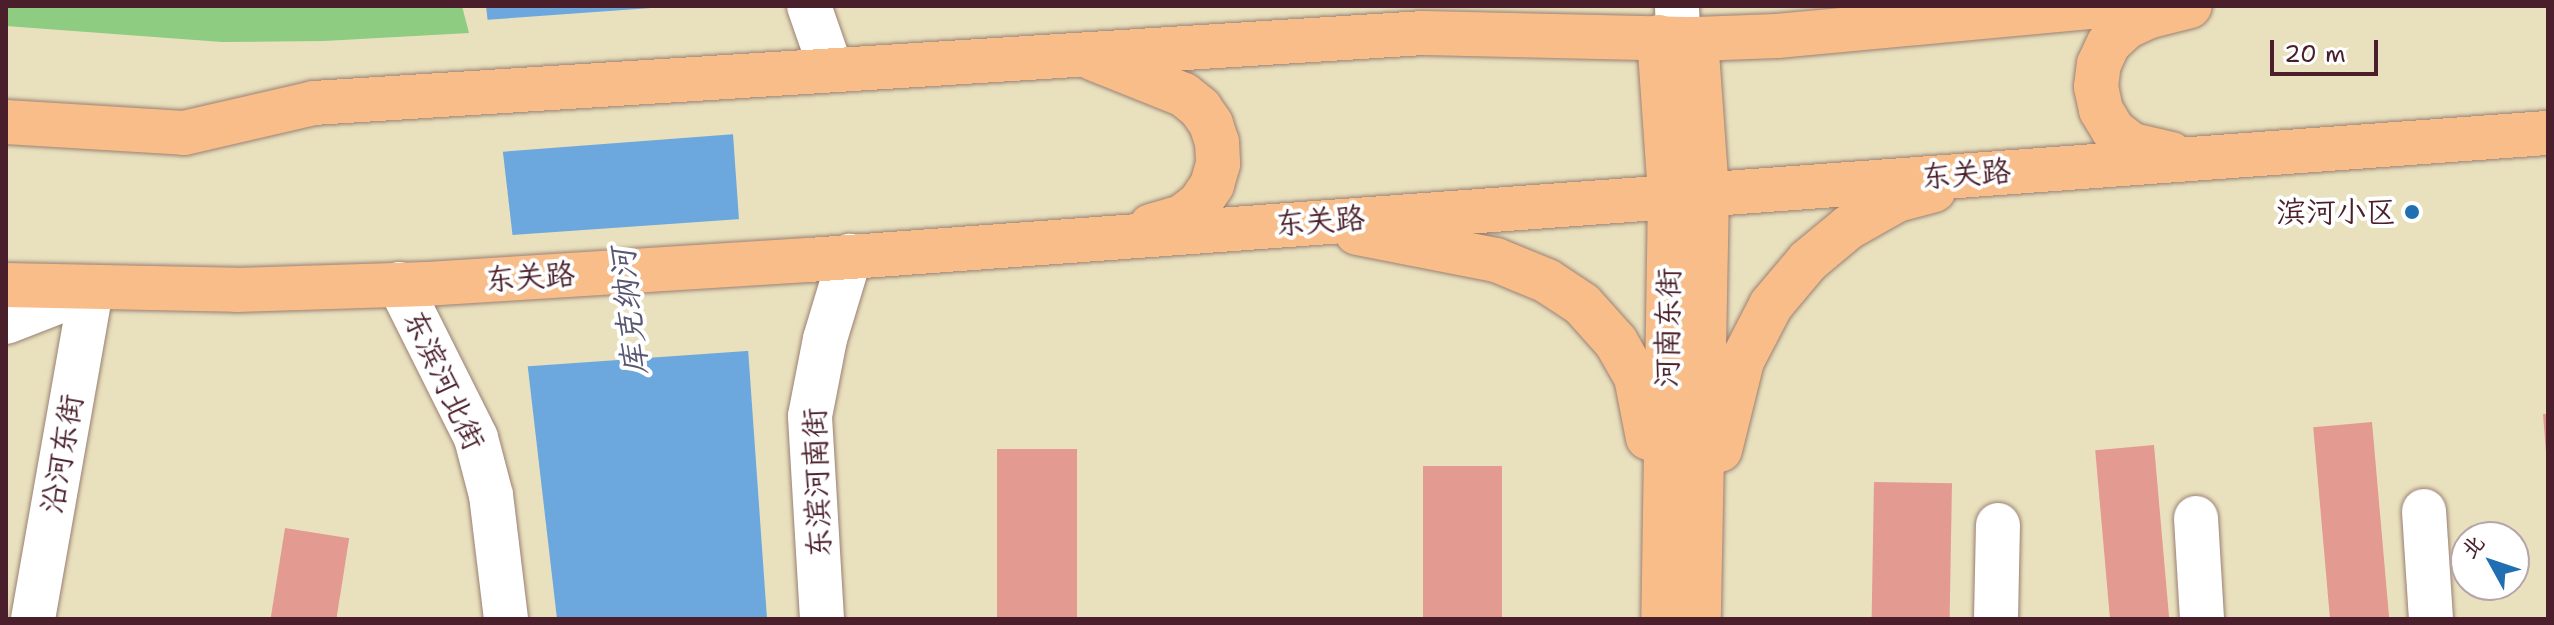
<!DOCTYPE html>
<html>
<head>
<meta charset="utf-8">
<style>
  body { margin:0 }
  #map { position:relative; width:2554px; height:625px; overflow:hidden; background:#e9e1be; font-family:"Shantell Sans","LXGW WenKai TC",sans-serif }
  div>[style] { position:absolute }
  .green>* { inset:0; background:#8ecc81 }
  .water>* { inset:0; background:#6ca8dd }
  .pier>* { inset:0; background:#e9e1be; transform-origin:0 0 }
  .building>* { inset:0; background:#e39a91; transform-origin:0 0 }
  .roads { filter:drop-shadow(0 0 2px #9a8074) drop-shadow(0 0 2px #9a8074) }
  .minor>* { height:44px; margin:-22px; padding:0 22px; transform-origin:22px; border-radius:22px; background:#fff }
  .major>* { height:44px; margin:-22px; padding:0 22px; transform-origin:22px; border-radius:22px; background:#f8bd89 }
  .dots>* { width:22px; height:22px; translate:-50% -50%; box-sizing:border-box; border:4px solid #fff; border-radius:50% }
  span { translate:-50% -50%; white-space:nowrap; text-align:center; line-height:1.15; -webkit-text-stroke:8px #fff; paint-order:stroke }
  .street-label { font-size:30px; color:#4a1f2b }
  .poi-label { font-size:30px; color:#4a1f2b }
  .right { translate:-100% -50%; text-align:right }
  .water-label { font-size:32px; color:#585672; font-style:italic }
  .frame { position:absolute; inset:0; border:8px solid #4a1f2b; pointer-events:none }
  .north { position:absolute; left:2450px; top:521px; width:80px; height:80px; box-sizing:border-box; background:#fff; border:2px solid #b7a5aa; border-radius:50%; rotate:310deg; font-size:22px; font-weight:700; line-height:32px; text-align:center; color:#4a1f2b }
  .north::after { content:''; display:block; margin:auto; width:28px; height:36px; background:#1f6fb2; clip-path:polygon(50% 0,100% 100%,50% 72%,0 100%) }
  .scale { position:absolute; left:2270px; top:40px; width:108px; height:36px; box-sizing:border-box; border:4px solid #4a1f2b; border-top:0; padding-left:10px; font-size:24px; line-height:28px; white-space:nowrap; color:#4a1f2b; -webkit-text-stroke:6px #fff; paint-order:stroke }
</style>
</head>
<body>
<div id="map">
  <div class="green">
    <i style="clip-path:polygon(6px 6px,462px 6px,469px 33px,324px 41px,222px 42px,6px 26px)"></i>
  </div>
  <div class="water">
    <i style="clip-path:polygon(486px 6px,724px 6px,767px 619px,557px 619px)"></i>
  </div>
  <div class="pier">
    <i style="clip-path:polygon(679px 6px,728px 6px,736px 134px,499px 152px,484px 20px)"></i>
    <i style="left:741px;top:219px;width:132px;height:233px;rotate:86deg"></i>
  </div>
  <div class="building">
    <i style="clip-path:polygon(2543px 414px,2548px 414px,2548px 453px,2546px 453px)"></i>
    <i style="left:2372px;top:422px;width:198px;height:59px;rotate:85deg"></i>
    <i style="left:2154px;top:445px;width:175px;height:59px;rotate:85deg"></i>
    <i style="left:997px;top:449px;width:80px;height:170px"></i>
    <i style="left:1423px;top:466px;width:79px;height:153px"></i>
    <i style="left:1874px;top:482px;width:78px;height:137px;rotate:1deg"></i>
    <i style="left:285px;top:528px;width:65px;height:92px;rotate:9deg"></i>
  </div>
  <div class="roads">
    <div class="minor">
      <i style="left:809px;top:6px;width:67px;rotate:70.8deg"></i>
      <i style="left:1677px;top:6px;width:32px;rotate:88deg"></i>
      <i style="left:399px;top:284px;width:172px;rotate:63.4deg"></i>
      <i style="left:476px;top:438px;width:59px;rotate:75.3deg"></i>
      <i style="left:491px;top:495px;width:125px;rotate:83.1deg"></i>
      <i style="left:6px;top:322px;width:91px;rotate:-21.2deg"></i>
      <i style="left:2424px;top:511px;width:108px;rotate:86.3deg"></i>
      <i style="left:2196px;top:518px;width:101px;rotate:86.6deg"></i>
      <i style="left:33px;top:619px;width:335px;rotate:-80deg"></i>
      <i style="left:822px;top:619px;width:203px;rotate:-93.4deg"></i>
      <i style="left:810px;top:416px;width:78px;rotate:-79deg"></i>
      <i style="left:825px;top:339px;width:87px;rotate:-73.2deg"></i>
      <i style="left:1996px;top:619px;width:94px;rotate:-88.8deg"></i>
    </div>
    <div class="major">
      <i style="left:1659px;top:37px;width:157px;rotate:86deg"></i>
      <i style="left:1670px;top:194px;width:425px;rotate:90.9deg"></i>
      <i style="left:1696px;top:39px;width:153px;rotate:85.9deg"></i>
      <i style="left:1707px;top:192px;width:427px;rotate:91.1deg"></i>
      <i style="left:1092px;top:58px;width:99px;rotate:21.9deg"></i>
      <i style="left:1184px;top:95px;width:21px;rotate:39deg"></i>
      <i style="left:1200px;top:108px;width:19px;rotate:55deg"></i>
      <i style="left:1211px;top:124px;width:19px;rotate:72deg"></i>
      <i style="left:1217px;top:142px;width:22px;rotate:87deg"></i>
      <i style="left:1218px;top:164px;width:22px;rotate:106deg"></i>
      <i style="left:1212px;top:185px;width:22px;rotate:124deg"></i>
      <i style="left:1200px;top:203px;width:23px;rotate:142deg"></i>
      <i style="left:1182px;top:217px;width:32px;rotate:164deg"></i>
      <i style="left:6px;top:122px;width:178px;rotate:3.5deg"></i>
      <i style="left:184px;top:133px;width:133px;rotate:-13deg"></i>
      <i style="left:314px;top:103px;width:1112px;rotate:-3.61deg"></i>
      <i style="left:1424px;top:33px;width:272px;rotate:1.3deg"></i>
      <i style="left:1696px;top:39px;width:81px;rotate:-2.1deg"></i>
      <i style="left:1777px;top:36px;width:327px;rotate:-5.3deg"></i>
      <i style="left:2171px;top:154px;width:40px;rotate:-167deg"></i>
      <i style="left:2132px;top:145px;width:24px;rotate:-142deg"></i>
      <i style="left:2113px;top:130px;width:23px;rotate:-121deg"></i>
      <i style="left:2101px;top:110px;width:24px;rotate:-102deg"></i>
      <i style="left:2096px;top:87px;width:23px;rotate:-83deg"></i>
      <i style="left:2099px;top:64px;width:23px;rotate:-65deg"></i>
      <i style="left:2109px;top:43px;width:23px;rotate:-43deg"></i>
      <i style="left:2126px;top:27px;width:23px;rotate:-25deg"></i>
      <i style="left:2147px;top:17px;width:44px;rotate:-14.3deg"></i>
      <i style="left:1357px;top:233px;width:142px;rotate:11deg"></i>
      <i style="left:1496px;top:260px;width:55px;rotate:22.4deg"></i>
      <i style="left:1547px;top:281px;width:42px;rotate:33.3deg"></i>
      <i style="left:1582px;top:304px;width:51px;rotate:48.2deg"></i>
      <i style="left:1616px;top:342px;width:40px;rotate:60.3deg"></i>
      <i style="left:1636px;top:377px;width:62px;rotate:78.9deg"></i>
      <i style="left:6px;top:285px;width:230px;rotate:1.2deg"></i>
      <i style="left:236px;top:290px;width:190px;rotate:-1.8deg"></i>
      <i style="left:426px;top:284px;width:384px;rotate:-3.6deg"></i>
      <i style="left:809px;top:260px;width:1744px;rotate:-4.18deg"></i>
      <i style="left:1720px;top:450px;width:92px;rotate:-76.1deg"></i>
      <i style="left:1742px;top:361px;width:63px;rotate:-62.6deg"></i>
      <i style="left:1771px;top:305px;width:57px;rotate:-49.9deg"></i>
      <i style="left:1808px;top:261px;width:53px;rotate:-39.7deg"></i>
      <i style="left:1849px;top:227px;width:55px;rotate:-29.4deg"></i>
      <i style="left:1897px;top:200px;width:38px;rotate:-15deg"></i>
    </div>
  </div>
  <div class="dots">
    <i style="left:2412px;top:212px;background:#1f6fb2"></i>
  </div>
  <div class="street-label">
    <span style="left:1966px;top:174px;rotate:-4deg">东关路</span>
    <span style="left:1320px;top:221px;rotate:-4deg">东关路</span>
    <span style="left:530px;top:277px;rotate:-4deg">东关路</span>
    <span style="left:1668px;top:328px;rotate:-89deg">河南东街</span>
    <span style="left:444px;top:380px;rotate:65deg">东滨河北街</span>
    <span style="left:62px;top:454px;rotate:-80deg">沿河东街</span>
    <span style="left:817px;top:483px;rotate:-92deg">东滨河南街</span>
  </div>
  <div class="poi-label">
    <span class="right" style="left:2396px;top:212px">滨河小区</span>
  </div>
  <div class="water-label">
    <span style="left:629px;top:312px;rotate:-96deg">库克纳河</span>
  </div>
  <div class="frame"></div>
  <div class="north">北</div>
  <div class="scale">20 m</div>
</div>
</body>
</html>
